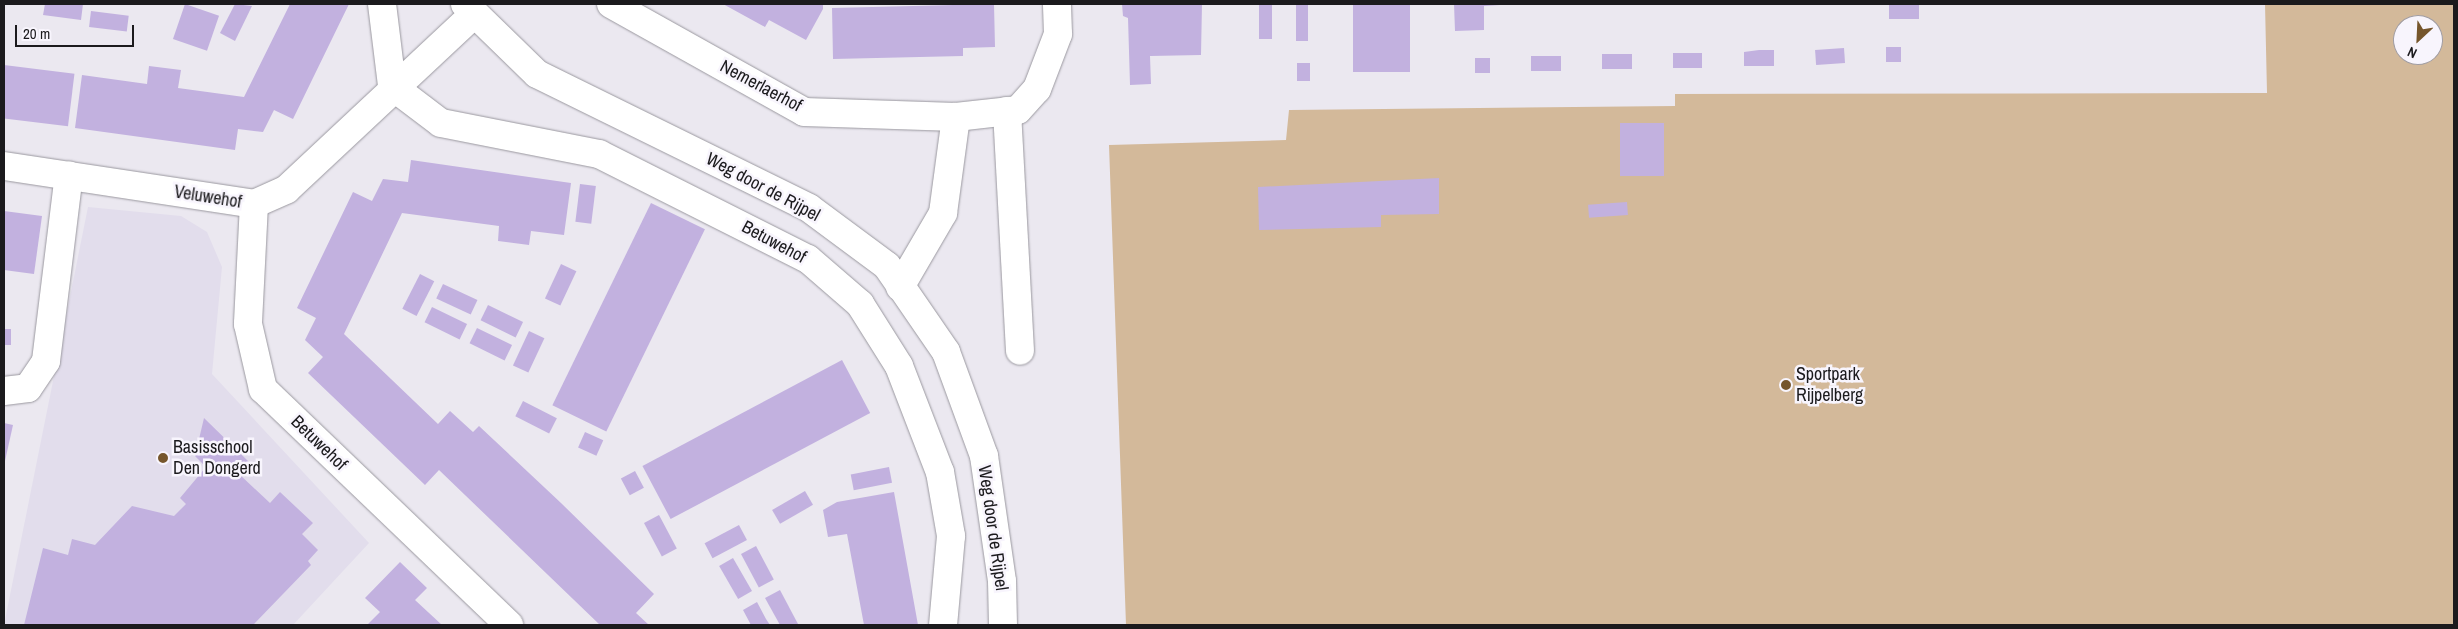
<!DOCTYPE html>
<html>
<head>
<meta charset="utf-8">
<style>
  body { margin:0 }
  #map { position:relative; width:2458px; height:629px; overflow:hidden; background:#ebe8f0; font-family:"Archivo Narrow",sans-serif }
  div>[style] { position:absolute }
  .built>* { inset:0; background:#e2ddec }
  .green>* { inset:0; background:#d3b99a }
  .building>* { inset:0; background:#c2b1df; transform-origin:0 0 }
  .roads { filter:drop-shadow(0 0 1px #9a989f) drop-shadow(0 0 1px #9a989f) }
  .minor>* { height:28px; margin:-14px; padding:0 14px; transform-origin:14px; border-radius:14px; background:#fff }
  .dots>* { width:14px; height:14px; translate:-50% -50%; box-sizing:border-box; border:2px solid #f8f5fd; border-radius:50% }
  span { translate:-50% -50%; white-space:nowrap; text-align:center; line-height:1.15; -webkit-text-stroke:5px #f8f5fd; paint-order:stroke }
  .street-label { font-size:18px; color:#1b1a1d }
  .poi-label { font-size:18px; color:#1b1a1d }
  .left { translate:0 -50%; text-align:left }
  .frame { position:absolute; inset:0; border:5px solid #1b1a1d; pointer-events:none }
  .north { position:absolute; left:2393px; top:15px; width:50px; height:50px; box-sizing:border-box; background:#f8f5fd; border:1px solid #a09da3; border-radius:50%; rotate:205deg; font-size:14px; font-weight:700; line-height:20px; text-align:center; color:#1b1a1d }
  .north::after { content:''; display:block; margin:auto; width:18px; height:22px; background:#76562c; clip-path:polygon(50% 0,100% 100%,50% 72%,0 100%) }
  .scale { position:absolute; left:15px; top:25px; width:119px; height:22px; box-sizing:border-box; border:2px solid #1b1a1d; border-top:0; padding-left:6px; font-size:15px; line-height:18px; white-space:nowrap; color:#1b1a1d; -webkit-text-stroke:4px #f8f5fd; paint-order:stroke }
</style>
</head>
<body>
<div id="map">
  <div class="built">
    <i style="clip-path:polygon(88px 207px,181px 216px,207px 232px,222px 267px,212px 374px,369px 543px,293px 625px,4px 625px)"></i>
  </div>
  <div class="green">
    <i style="clip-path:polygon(evenodd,2265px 4px,2454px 4px,2454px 625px,1126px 625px,1109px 145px,1286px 140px,1289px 110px,1675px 106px,1675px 94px,2267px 93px,2265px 4px,2403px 25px,2433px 25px,2433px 55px,2403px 55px,2403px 25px)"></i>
  </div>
  <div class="building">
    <i style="clip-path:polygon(45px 4px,83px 4px,81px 20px,43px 15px)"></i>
    <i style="left:185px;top:4px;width:36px;height:37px;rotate:19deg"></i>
    <i style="clip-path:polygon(235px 4px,252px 6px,235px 41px,220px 33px)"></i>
    <i style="clip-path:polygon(290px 4px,349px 4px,293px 119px,274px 110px,263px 132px,238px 129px,235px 150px,75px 128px,82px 75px,147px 84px,149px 66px,181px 70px,178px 88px,244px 97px)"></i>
    <i style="clip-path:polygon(723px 4px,823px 4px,823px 9px,806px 40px,769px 20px,765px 27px)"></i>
    <i style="clip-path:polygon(994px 4px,995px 47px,963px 48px,963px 56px,833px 59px,832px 8px)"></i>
    <i style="clip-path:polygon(1122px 4px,1202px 4px,1201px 55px,1150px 56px,1151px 84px,1130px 85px,1128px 18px,1123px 16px)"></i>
    <i style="left:1259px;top:4px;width:13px;height:35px"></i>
    <i style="left:1353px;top:4px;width:57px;height:68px"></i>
    <i style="clip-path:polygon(1454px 4px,1499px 4px,1500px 5px,1484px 6px,1484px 30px,1455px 31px)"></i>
    <i style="left:1889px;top:4px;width:30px;height:15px"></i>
    <i style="left:1296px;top:5px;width:12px;height:36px"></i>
    <i style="left:91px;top:11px;width:38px;height:16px;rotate:7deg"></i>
    <i style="left:1886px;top:47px;width:15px;height:15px"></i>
    <i style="left:1844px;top:48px;width:15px;height:29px;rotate:86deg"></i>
    <i style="clip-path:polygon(1759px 50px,1774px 50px,1774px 66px,1744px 66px,1744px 52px)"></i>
    <i style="left:1673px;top:53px;width:29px;height:15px"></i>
    <i style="left:1632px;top:54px;width:15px;height:30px;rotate:90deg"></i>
    <i style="left:1561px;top:56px;width:15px;height:30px;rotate:90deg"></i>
    <i style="left:1475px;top:58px;width:15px;height:15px"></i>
    <i style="left:1297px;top:63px;width:13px;height:18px"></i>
    <i style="left:4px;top:65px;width:71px;height:53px;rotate:7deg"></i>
    <i style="left:1664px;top:123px;width:53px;height:44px;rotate:90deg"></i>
    <i style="clip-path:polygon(411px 160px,571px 183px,564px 235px,531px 231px,529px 245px,498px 241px,499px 226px,402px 213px,344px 334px,438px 424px,450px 411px,473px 432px,479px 426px,561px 503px,654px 594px,636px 613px,649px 625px,600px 625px,439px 470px,425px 485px,308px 373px,323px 357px,305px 340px,316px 318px,297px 308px,353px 192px,372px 201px,383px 179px,408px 182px)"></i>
    <i style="clip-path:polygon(1439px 178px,1439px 214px,1381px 215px,1381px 227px,1259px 230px,1258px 187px)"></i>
    <i style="left:580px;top:184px;width:16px;height:38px;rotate:7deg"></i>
    <i style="left:1627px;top:202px;width:13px;height:39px;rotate:86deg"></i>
    <i style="left:651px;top:203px;width:60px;height:225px;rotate:26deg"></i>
    <i style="clip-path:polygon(4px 211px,42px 216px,34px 274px,4px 270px)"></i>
    <i style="left:561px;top:264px;width:17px;height:38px;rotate:25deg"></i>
    <i style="left:420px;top:274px;width:16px;height:39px;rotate:27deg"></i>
    <i style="left:443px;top:284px;width:38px;height:16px;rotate:25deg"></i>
    <i style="left:488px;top:305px;width:39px;height:17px;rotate:26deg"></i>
    <i style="left:432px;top:307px;width:39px;height:17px;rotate:26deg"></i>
    <i style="left:477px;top:328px;width:39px;height:17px;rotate:26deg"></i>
    <i style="left:4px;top:329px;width:7px;height:16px"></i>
    <i style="left:529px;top:331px;width:17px;height:38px;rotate:25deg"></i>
    <i style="left:842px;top:360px;width:60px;height:226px;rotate:62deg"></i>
    <i style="left:523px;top:401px;width:38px;height:17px;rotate:27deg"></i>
    <i style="clip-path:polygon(204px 418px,249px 462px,238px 473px,270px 503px,280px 492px,313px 523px,302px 534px,318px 550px,308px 561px,311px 565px,253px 625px,24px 625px,43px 548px,68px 555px,72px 539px,95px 545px,132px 506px,174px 516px,186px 504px,180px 498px,206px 467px,195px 456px)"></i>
    <i style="clip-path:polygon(4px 423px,13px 425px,5px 461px,4px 461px)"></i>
    <i style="left:585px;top:432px;width:20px;height:17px;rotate:24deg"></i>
    <i style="left:889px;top:467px;width:16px;height:39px;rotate:79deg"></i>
    <i style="left:635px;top:471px;width:19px;height:16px;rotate:62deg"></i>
    <i style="left:805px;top:491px;width:16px;height:38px;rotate:60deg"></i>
    <i style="clip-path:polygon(894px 492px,918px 625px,864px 625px,847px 534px,828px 537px,823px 510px,837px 502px)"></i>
    <i style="left:659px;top:515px;width:38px;height:17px;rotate:62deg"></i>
    <i style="left:739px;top:525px;width:17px;height:39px;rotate:62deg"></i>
    <i style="left:756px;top:546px;width:38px;height:17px;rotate:62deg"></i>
    <i style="left:733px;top:558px;width:38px;height:16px;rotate:60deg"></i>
    <i style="clip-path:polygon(400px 562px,427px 588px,415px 600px,442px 625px,367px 625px,380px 612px,365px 598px)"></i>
    <i style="clip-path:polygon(780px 590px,798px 624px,796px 625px,780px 625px,765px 598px)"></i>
    <i style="clip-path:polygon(757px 602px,766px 619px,770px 625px,751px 625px,743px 610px)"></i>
  </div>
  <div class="roads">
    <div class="minor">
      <i style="left:382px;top:4px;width:83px;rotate:83deg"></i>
      <i style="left:392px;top:86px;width:61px;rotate:37.1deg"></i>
      <i style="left:441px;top:123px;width:161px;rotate:11.1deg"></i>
      <i style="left:599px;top:154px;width:234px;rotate:26.7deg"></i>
      <i style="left:808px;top:259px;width:69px;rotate:40.9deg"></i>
      <i style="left:860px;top:304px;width:73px;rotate:57.8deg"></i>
      <i style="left:899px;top:366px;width:114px;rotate:68.9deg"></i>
      <i style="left:940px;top:472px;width:65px;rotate:80.2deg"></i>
      <i style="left:951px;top:536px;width:89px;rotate:95.1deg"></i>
      <i style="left:465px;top:4px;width:100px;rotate:44.2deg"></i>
      <i style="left:537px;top:74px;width:303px;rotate:26.2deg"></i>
      <i style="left:809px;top:208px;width:97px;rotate:36.6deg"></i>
      <i style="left:887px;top:266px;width:104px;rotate:55.5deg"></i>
      <i style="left:946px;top:352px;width:111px;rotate:69.9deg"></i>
      <i style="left:984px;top:456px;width:126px;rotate:81.8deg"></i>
      <i style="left:1002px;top:581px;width:44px;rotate:88.7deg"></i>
      <i style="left:611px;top:4px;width:221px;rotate:29.2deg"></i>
      <i style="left:804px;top:112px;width:152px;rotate:1.9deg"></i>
      <i style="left:956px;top:117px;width:62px;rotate:-6.4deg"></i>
      <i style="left:1018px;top:110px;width:28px;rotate:-48deg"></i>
      <i style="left:1037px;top:89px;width:59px;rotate:-69.1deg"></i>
      <i style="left:1058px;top:34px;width:30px;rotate:-92deg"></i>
      <i style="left:1007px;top:111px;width:240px;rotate:86.9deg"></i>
      <i style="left:4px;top:166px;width:253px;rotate:8.6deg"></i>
      <i style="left:254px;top:204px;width:36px;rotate:-24deg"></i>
      <i style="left:287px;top:189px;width:255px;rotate:-43.1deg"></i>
      <i style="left:254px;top:204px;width:120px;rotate:92.9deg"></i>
      <i style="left:248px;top:324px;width:67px;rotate:77deg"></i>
      <i style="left:263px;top:389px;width:341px;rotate:43.8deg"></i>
      <i style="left:900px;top:287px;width:86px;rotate:-59.8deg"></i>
      <i style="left:943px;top:213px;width:97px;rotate:-82.3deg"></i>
      <i style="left:4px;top:391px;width:24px;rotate:-7deg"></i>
      <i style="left:28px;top:388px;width:32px;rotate:-56deg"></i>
      <i style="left:46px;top:361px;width:187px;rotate:-83deg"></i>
    </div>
  </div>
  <div class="dots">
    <i style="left:1786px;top:385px;background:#76562c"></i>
    <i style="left:163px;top:458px;background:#76562c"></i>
  </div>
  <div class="street-label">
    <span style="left:761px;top:86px;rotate:28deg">Nemerlaerhof</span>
    <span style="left:763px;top:187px;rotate:28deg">Weg door de Rijpel</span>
    <span style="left:208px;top:197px;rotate:9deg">Veluwehof</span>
    <span style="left:774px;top:242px;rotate:28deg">Betuwehof</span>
    <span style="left:319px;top:443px;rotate:44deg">Betuwehof</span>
    <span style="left:993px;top:528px;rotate:82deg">Weg door de Rijpel</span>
  </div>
  <div class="poi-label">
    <span class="left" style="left:1796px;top:385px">Sportpark<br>Rijpelberg</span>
    <span class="left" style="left:173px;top:458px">Basisschool<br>Den Dongerd</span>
  </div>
  <div class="frame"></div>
  <div class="north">N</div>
  <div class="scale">20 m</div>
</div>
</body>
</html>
